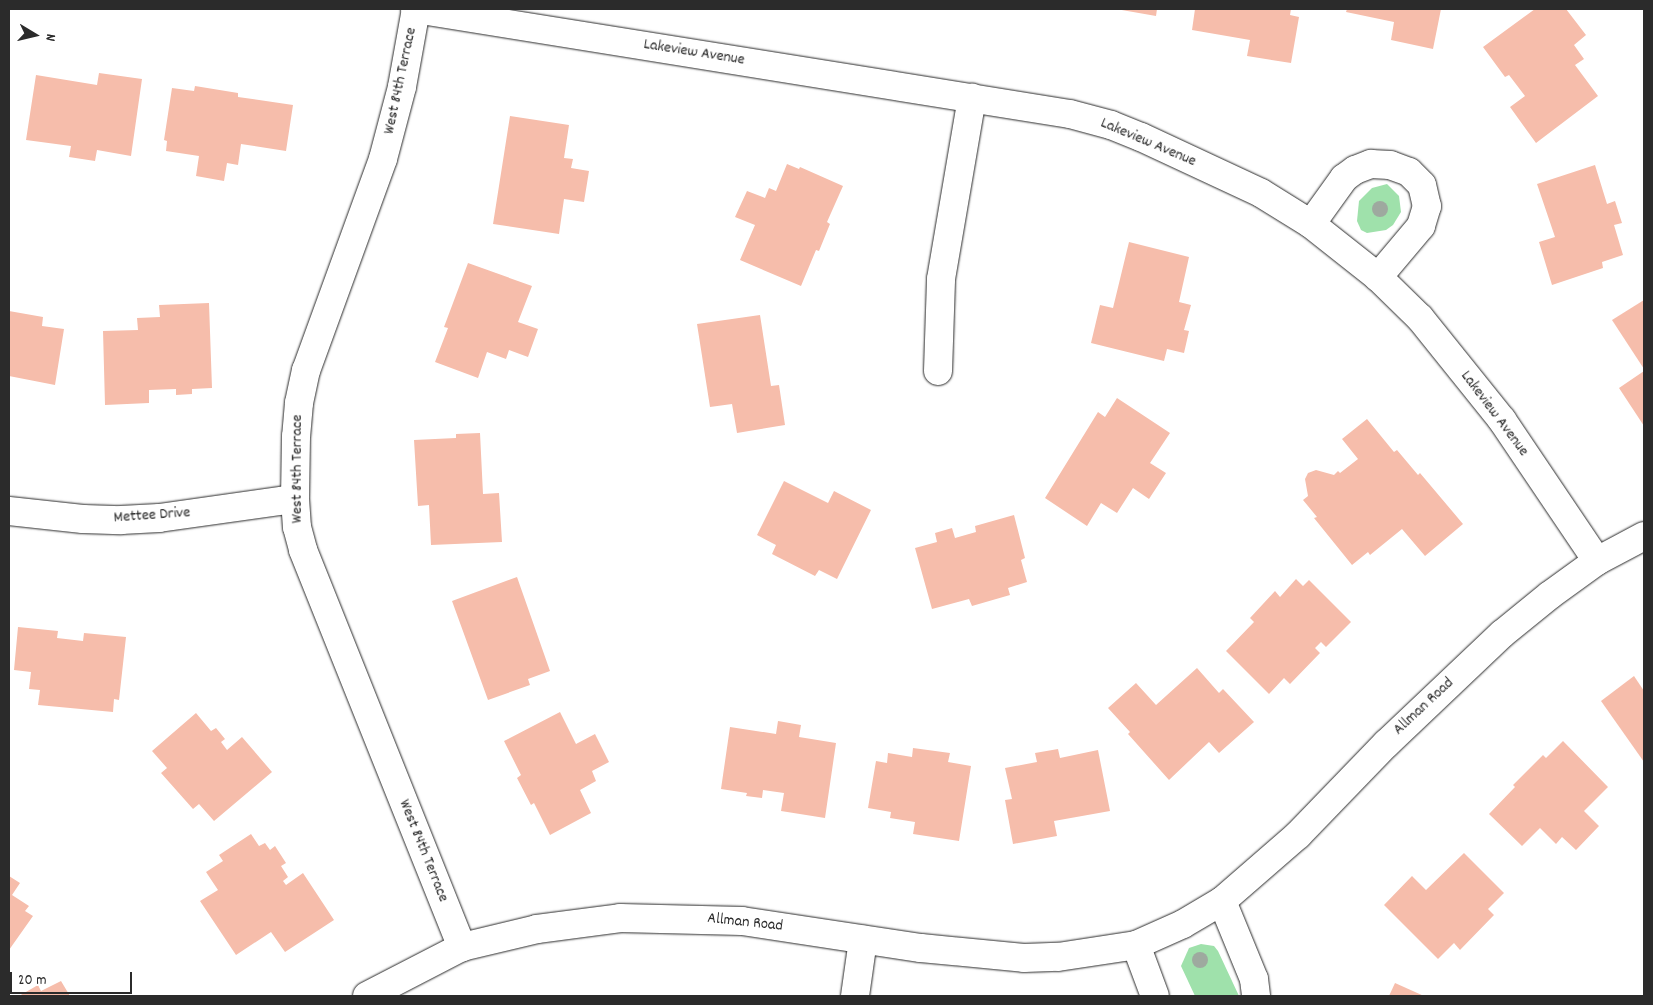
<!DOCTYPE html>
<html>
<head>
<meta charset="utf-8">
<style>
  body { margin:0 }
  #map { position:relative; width:1653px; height:1005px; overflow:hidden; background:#fff; font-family:Dekko,sans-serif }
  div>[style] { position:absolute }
  .green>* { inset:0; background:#9fe1ab }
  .building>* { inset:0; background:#f6bdab }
  .roads { filter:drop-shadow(0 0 1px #2b2b2b) drop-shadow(0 0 1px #2b2b2b) }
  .minor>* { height:28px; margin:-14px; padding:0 14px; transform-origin:14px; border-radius:14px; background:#fff }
  .trees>* { width:16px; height:16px; margin:-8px; border-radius:50%; background:#9ea99f }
  span { translate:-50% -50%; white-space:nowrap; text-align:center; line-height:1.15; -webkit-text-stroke:4.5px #fff; paint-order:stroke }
  .street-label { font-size:16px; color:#2b2b2b }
  .frame { position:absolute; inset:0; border:10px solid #2b2b2b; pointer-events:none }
  .north { position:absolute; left:10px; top:10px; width:50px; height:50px; -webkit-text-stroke:4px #fff; paint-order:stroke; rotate:99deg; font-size:14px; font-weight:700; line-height:20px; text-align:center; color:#2b2b2b }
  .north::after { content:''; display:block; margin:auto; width:18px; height:22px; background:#2b2b2b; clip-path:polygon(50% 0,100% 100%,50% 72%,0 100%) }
  .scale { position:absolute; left:10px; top:972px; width:122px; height:22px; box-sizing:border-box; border:2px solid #2b2b2b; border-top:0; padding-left:6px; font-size:15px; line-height:18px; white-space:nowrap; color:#2b2b2b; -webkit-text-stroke:4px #fff; paint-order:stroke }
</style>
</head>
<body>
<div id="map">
  <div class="green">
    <i style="clip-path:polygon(1387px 184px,1399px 196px,1401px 212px,1393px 225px,1386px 230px,1367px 233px,1361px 230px,1357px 221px,1359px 201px,1372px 188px)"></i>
    <i style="clip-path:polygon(1201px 944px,1214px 946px,1218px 951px,1239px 996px,1195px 996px,1181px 966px,1189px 948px)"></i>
  </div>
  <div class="building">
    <i style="clip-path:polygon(1116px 9px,1157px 9px,1156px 16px)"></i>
    <i style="clip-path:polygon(1195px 9px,1291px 9px,1290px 15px,1299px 17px,1291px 63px,1247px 56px,1250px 40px,1192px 30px)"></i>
    <i style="clip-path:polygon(1347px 9px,1441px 9px,1433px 49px,1391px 40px,1394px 22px,1346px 12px)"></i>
    <i style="clip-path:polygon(1535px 9px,1566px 9px,1586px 35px,1574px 45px,1584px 59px,1575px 65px,1598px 96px,1536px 143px,1510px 107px,1525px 96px,1509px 75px,1505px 77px,1483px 47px)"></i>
    <i style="clip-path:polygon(99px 73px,142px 79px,131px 156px,97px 150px,95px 161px,69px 157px,71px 146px,26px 140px,36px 75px,97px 85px)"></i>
    <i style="clip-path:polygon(195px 86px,238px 93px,238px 97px,293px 105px,286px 151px,241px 144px,238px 165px,227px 163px,224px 181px,196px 176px,199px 156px,166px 151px,167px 141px,164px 140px,172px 88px,194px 91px)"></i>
    <i style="clip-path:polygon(510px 116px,569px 125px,564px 158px,573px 159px,571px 168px,589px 171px,584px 202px,564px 199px,559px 234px,493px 224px)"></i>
    <i style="clip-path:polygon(787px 164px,799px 169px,800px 167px,843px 186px,827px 222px,830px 224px,819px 251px,816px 250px,801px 286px,740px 260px,755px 225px,735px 217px,747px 191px,765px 198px,769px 188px,776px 191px)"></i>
    <i style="clip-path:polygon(1595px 165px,1607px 204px,1615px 201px,1622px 223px,1614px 225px,1623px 255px,1602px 262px,1603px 268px,1552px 285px,1539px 242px,1555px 237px,1537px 184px)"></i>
    <i style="clip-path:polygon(1129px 242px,1189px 257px,1179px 302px,1191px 305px,1184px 330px,1189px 331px,1184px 353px,1167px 349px,1164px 361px,1091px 343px,1100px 305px,1113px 308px)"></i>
    <i style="clip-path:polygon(468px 263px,532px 286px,518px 322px,538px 329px,528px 357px,509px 350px,506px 359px,487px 352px,478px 378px,435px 362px,448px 328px,444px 327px)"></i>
    <i style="clip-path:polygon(1644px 300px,1644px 369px,1612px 320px)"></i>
    <i style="clip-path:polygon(209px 303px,212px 388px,192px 389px,192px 394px,176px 395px,176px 389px,149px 390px,149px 403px,105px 405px,103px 331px,138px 330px,137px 318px,160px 317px,159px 305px)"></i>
    <i style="clip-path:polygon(9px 311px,43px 317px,42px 326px,64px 329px,55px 385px,9px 376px)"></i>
    <i style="clip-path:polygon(760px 315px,771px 386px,779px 385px,785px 425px,737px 433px,732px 404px,710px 407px,697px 324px)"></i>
    <i style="clip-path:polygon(1644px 371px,1644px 426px,1619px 388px)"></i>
    <i style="clip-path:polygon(1117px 398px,1170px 433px,1150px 463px,1166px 473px,1149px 499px,1133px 488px,1117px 513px,1101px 503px,1087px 526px,1045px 498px,1098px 412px,1105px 417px)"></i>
    <i style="clip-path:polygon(1367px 419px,1394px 452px,1397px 450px,1418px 475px,1420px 473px,1463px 524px,1425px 556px,1402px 529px,1370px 555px,1368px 552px,1352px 565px,1314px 518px,1317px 517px,1303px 500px,1308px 496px,1305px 479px,1308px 473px,1316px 470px,1334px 475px,1338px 471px,1340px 473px,1358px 459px,1342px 439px)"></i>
    <i style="clip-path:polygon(480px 433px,483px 494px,499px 493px,502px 542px,431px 545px,429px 505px,418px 506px,414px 440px,456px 438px,456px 434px)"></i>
    <i style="clip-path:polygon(784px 481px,828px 503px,834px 491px,871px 510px,837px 579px,819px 570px,815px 576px,772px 554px,776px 545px,757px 535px)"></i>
    <i style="clip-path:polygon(1014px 515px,1025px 558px,1021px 560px,1027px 582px,1008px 588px,1010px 595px,972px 606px,969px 599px,932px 609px,915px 548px,937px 542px,935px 533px,952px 528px,955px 538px,976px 532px,975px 526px)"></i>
    <i style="clip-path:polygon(517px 577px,550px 671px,528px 679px,530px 685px,488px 700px,452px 601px)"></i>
    <i style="clip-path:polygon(1296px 579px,1303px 586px,1309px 580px,1351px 622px,1326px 647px,1321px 642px,1315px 648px,1320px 653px,1290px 684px,1284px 678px,1269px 694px,1226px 651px,1254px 622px,1250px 618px,1275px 591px,1280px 597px)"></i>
    <i style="clip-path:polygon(18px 627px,58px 631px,57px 638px,83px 641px,84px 633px,126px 637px,119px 700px,114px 699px,113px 712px,38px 705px,40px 690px,29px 689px,31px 672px,14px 670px)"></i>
    <i style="clip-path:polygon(1197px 668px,1219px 693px,1223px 689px,1254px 722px,1219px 753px,1209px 742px,1169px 780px,1128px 734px,1130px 732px,1108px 708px,1136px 683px,1156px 705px)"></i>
    <i style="clip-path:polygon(1634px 676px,1644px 691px,1644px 762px,1601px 701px)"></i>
    <i style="clip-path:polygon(560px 712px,576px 744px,595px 734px,609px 762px,592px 771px,596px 781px,580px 790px,591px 813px,550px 835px,534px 803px,531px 805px,517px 778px,521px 775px,504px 741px)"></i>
    <i style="clip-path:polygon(196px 713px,211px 731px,216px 728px,225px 739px,221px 742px,227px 750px,242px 737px,272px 772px,214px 821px,199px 804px,193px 809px,161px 773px,167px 768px,152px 751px)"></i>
    <i style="clip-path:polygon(778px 721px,801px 725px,799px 737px,836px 743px,825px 818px,781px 811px,784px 793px,763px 790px,762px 798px,746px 796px,747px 793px,721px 789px,730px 727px,776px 734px)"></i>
    <i style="clip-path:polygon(1563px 741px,1608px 787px,1584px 811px,1599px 826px,1576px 850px,1562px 837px,1556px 844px,1540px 828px,1522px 846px,1489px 814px,1515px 787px,1513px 785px,1543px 755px,1546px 758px)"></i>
    <i style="clip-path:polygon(913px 748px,950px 753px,948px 762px,971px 766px,959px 841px,913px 834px,915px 822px,890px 818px,891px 812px,868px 808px,876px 761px,887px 763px,888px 753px,912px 757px)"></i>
    <i style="clip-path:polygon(1058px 749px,1060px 758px,1098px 750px,1110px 811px,1054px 821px,1057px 836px,1013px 844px,1005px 800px,1012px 799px,1005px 768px,1037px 762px,1035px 753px)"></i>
    <i style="clip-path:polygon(251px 834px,259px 846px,265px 843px,270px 850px,275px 846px,286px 863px,281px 866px,288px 877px,283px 881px,286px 885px,303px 873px,334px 920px,285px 952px,271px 932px,236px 955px,200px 901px,218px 890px,206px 872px,223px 861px,219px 855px)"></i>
    <i style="clip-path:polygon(1464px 853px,1504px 893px,1488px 909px,1494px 915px,1460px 950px,1454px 943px,1438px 959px,1384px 905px,1412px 876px,1426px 890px)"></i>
    <i style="clip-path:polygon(9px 876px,20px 883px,12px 895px,29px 906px,25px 911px,33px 916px,9px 950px)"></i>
    <i style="clip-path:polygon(61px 981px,70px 996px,19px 996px,38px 985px,41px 991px)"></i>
    <i style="clip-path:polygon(1395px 983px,1424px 996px,1389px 996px)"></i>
  </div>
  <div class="roads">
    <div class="minor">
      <i style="left:415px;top:9px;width:663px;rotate:9.11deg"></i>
      <i style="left:1070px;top:114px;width:42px;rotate:15deg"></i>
      <i style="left:1111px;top:125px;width:32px;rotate:22deg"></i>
      <i style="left:1141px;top:137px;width:132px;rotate:25deg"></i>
      <i style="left:1261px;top:193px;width:59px;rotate:31.8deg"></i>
      <i style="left:1311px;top:224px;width:85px;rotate:38.3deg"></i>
      <i style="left:1378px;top:277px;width:59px;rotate:44.3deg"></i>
      <i style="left:1420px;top:318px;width:131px;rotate:51.2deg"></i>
      <i style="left:1502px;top:420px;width:170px;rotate:56deg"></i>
      <i style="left:416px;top:9px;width:79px;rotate:100.2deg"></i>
      <i style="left:402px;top:87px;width:74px;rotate:104.8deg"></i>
      <i style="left:383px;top:159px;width:225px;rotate:110deg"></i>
      <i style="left:306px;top:370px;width:34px;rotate:102deg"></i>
      <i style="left:299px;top:403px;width:33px;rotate:95deg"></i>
      <i style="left:296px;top:436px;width:63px;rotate:90.9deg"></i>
      <i style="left:295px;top:499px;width:28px;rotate:86deg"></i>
      <i style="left:297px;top:527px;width:24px;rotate:75deg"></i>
      <i style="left:303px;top:550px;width:428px;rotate:68.2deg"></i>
      <i style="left:1311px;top:224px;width:57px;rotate:-54.3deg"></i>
      <i style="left:1344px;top:178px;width:14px;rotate:-36deg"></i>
      <i style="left:1355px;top:170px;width:17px;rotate:-21deg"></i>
      <i style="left:1371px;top:164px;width:19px;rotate:3deg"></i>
      <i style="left:1390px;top:165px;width:20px;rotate:20deg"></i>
      <i style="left:1409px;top:172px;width:18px;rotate:45deg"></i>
      <i style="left:1422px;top:185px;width:22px;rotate:77deg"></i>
      <i style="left:1427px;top:206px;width:21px;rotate:107deg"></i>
      <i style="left:1421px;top:226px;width:67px;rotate:130.1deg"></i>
      <i style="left:938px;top:371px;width:92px;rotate:-88.1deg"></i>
      <i style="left:941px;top:279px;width:184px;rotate:-80.3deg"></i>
      <i style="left:9px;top:511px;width:74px;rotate:6.2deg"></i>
      <i style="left:83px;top:519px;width:38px;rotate:2deg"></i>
      <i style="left:121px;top:520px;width:38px;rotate:-3deg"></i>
      <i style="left:159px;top:518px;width:137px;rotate:-8deg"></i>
      <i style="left:1222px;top:901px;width:84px;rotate:67.7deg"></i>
      <i style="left:1254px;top:979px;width:17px;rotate:83deg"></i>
      <i style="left:1136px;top:945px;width:54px;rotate:69.6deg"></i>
      <i style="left:367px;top:996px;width:107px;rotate:-27.3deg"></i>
      <i style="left:462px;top:947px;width:77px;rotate:-13.5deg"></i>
      <i style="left:537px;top:929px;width:84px;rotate:-7.5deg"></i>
      <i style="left:620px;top:918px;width:122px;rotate:1.4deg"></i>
      <i style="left:742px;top:921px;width:181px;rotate:8.6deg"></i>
      <i style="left:921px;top:948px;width:103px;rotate:5.5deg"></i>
      <i style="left:1024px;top:958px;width:34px;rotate:-2deg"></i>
      <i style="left:1058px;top:957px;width:79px;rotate:-8.7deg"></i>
      <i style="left:1136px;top:945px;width:51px;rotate:-24.1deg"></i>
      <i style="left:1183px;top:924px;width:45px;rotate:-30.5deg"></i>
      <i style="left:1222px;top:901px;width:101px;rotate:-41deg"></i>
      <i style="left:1298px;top:835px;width:127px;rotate:-46deg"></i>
      <i style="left:1386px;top:744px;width:160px;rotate:-43.5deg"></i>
      <i style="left:1502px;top:634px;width:62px;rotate:-39.1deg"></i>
      <i style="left:1550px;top:595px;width:58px;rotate:-35.9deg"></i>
      <i style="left:1597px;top:561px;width:53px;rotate:-28deg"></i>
      <i style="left:855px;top:996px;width:57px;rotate:-81.9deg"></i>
    </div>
  </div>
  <div class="trees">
    <i style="left:1380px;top:209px"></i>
    <i style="left:1200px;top:960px"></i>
  </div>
  <div class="street-label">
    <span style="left:694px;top:53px;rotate:9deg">Lakeview Avenue</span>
    <span style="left:401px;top:81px;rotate:-78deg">West 84th Terrace</span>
    <span style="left:1148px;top:143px;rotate:23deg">Lakeview Avenue</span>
    <span style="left:1494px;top:414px;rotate:53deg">Lakeview Avenue</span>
    <span style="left:298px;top:469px;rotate:-90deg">West 84th Terrace</span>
    <span style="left:152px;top:516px;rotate:-4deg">Mettee Drive</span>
    <span style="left:1424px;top:707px;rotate:-43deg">Allman Road</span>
    <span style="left:423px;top:851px;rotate:68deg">West 84th Terrace</span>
    <span style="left:745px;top:923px;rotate:6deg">Allman Road</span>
  </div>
  <div class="frame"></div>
  <div class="north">N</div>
  <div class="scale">20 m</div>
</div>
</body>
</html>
